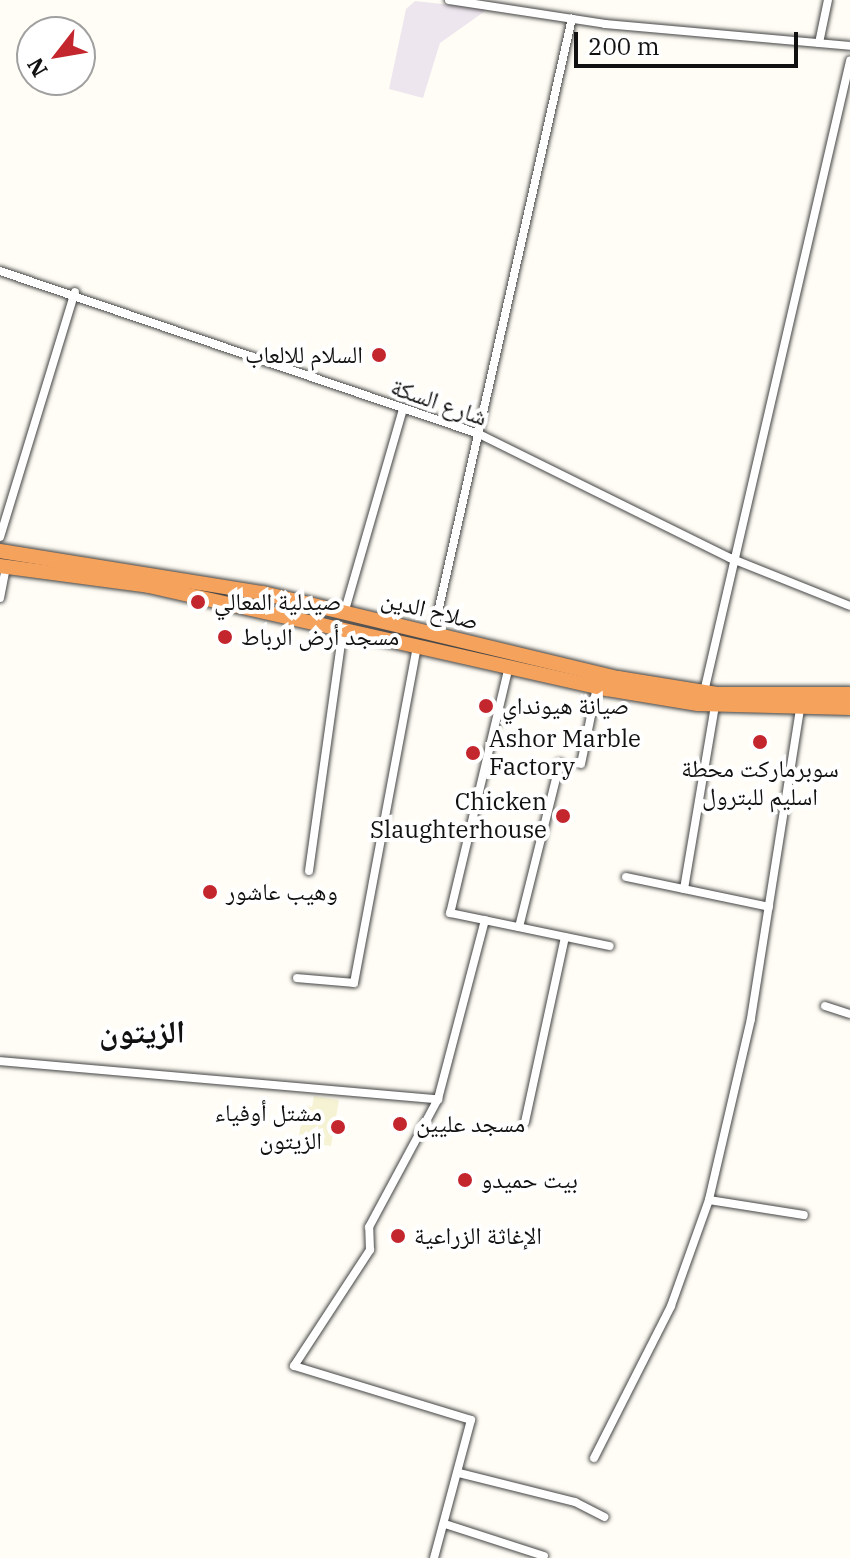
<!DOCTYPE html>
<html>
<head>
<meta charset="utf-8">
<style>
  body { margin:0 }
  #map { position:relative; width:850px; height:1558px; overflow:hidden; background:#fffdf5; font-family:"IBM Plex Serif","Noto Naskh Arabic",serif }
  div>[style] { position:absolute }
  .industrial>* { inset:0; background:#eee6ef }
  .farmland>* { inset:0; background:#f6f3d4 }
  .roads { filter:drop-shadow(0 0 2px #444) drop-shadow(0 0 2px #444) }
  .street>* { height:8px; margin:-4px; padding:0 4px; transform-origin:4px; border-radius:4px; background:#fff }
  .highway>* { height:14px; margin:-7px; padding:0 7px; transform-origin:7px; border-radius:7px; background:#f5a25d }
  .dots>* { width:22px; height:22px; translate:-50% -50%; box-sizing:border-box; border:4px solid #fff; border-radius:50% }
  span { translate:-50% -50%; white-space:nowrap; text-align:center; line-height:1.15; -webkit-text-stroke:8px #fff; paint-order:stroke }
  .poi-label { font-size:24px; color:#111 }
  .right { translate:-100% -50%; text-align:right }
  .left { translate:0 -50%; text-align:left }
  .street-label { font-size:24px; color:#111 }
  .district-label { font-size:32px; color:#111; font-weight:700 }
  .north { position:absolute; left:16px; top:16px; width:80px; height:80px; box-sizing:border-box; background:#fff; border:2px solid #a0a0a0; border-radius:50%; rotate:239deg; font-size:22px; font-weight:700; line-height:32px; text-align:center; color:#111 }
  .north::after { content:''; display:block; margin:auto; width:28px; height:36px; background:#c4262e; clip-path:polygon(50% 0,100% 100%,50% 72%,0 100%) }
  .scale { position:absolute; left:574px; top:32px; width:224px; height:36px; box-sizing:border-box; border:4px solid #111; border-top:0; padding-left:10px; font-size:24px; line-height:28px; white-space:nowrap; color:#111; -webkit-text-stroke:6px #fff; paint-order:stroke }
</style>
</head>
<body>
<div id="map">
  <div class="industrial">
    <i style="clip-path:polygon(415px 1px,488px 9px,440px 43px,423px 98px,389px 89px,406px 9px)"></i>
  </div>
  <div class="farmland">
    <i style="clip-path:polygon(314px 1096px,339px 1100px,331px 1146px,298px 1141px,304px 1106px,312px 1107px)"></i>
  </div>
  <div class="roads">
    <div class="street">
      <i style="left:449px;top:0;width:158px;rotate:8.7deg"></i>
      <i style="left:605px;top:24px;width:246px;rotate:5.1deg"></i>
      <i style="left:819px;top:43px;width:44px;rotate:-78.2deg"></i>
      <i style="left:0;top:271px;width:506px;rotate:18.79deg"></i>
      <i style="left:479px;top:434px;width:280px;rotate:26.3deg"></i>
      <i style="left:730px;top:558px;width:129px;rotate:21.8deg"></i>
      <i style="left:0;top:537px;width:256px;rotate:-73deg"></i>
      <i style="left:0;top:598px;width:33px;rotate:-79deg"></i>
      <i style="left:345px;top:610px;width:206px;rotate:-73.9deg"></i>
      <i style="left:433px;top:634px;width:631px;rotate:-77.28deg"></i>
      <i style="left:509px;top:666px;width:254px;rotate:103.4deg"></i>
      <i style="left:450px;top:913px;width:163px;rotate:11.7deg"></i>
      <i style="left:704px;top:692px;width:648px;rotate:-76.97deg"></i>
      <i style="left:800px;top:709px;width:314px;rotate:99deg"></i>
      <i style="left:751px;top:1019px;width:186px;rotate:103.1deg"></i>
      <i style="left:709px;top:1200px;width:96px;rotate:9deg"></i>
      <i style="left:581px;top:764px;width:79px;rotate:-78.3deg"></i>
      <i style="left:309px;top:871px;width:245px;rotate:-82deg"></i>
      <i style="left:626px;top:877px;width:146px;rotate:11.8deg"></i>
      <i style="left:684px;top:889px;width:187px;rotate:-80.4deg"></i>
      <i style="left:519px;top:927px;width:169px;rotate:-76deg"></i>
      <i style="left:297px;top:978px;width:57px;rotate:5deg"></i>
      <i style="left:354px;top:983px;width:344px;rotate:-79.4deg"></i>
      <i style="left:825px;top:1006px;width:26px;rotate:18deg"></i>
      <i style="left:0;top:1061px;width:440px;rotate:5deg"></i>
      <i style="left:525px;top:1122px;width:189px;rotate:-77.8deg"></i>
      <i style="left:594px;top:1458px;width:170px;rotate:-63.1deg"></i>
      <i style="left:671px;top:1306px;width:113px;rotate:-70.3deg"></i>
      <i style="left:459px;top:1473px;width:120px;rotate:14deg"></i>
      <i style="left:575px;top:1502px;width:33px;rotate:27deg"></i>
      <i style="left:445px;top:1524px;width:104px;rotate:17.9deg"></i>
      <i style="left:434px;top:1558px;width:143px;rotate:-75deg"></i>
      <i style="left:471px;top:1420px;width:185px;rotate:-163deg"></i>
      <i style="left:294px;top:1366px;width:139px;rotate:-56.8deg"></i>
      <i style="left:370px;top:1250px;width:23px;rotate:-92deg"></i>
      <i style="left:369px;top:1227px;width:145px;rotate:-61.7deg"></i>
      <i style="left:438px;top:1099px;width:185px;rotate:-75.3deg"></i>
    </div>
    <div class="highway">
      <i style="left:0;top:551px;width:266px;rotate:9.1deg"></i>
      <i style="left:263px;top:593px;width:365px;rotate:13.5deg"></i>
      <i style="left:618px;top:678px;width:100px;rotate:9.2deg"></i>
      <i style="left:717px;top:694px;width:133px"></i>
      <i style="left:0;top:566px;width:150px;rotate:7.6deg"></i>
      <i style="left:149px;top:586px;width:469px;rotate:12.7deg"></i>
      <i style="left:607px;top:689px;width:92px;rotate:9.4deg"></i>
      <i style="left:698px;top:704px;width:152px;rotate:1.5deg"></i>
    </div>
  </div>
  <div class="dots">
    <i style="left:379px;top:355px;background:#c4262e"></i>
    <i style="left:198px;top:602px;background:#c4262e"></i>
    <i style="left:225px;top:637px;background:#c4262e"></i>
    <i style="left:486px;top:706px;background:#c4262e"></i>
    <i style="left:760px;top:742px;background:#c4262e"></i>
    <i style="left:473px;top:753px;background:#c4262e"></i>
    <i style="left:563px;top:816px;background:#c4262e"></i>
    <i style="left:210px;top:892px;background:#c4262e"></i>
    <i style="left:400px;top:1124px;background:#c4262e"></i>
    <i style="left:338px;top:1127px;background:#c4262e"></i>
    <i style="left:465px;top:1180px;background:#c4262e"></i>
    <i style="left:398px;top:1236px;background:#c4262e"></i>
  </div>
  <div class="poi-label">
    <span class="right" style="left:363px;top:355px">السلام للالعاب</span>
    <span class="left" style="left:214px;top:602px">صيدلية المعالي</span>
    <span class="left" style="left:241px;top:637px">مسجد أرض الرباط</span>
    <span class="left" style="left:502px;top:706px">صيانة هيونداي</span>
    <span class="left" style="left:489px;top:753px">Ashor Marble<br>Factory</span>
    <span style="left:760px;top:783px">سوبرماركت محطة<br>اسليم للبترول</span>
    <span class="right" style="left:547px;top:816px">Chicken<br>Slaughterhouse</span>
    <span class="left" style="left:226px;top:892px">وهيب عاشور</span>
    <span class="right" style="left:322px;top:1127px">مشتل أوفياء<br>الزيتون</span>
    <span class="left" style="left:416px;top:1124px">مسجد عليين</span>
    <span class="left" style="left:481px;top:1180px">بيت حميدو</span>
    <span class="left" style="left:414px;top:1236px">الإغاثة الزراعية</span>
  </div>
  <div class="street-label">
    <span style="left:439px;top:402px;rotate:19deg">شارع السكة</span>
    <span style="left:430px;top:610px;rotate:14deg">صلاح الدين</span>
  </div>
  <div class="district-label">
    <span style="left:142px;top:1031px">الزيتون</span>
  </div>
  <div class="north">N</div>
  <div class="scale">200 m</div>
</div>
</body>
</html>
